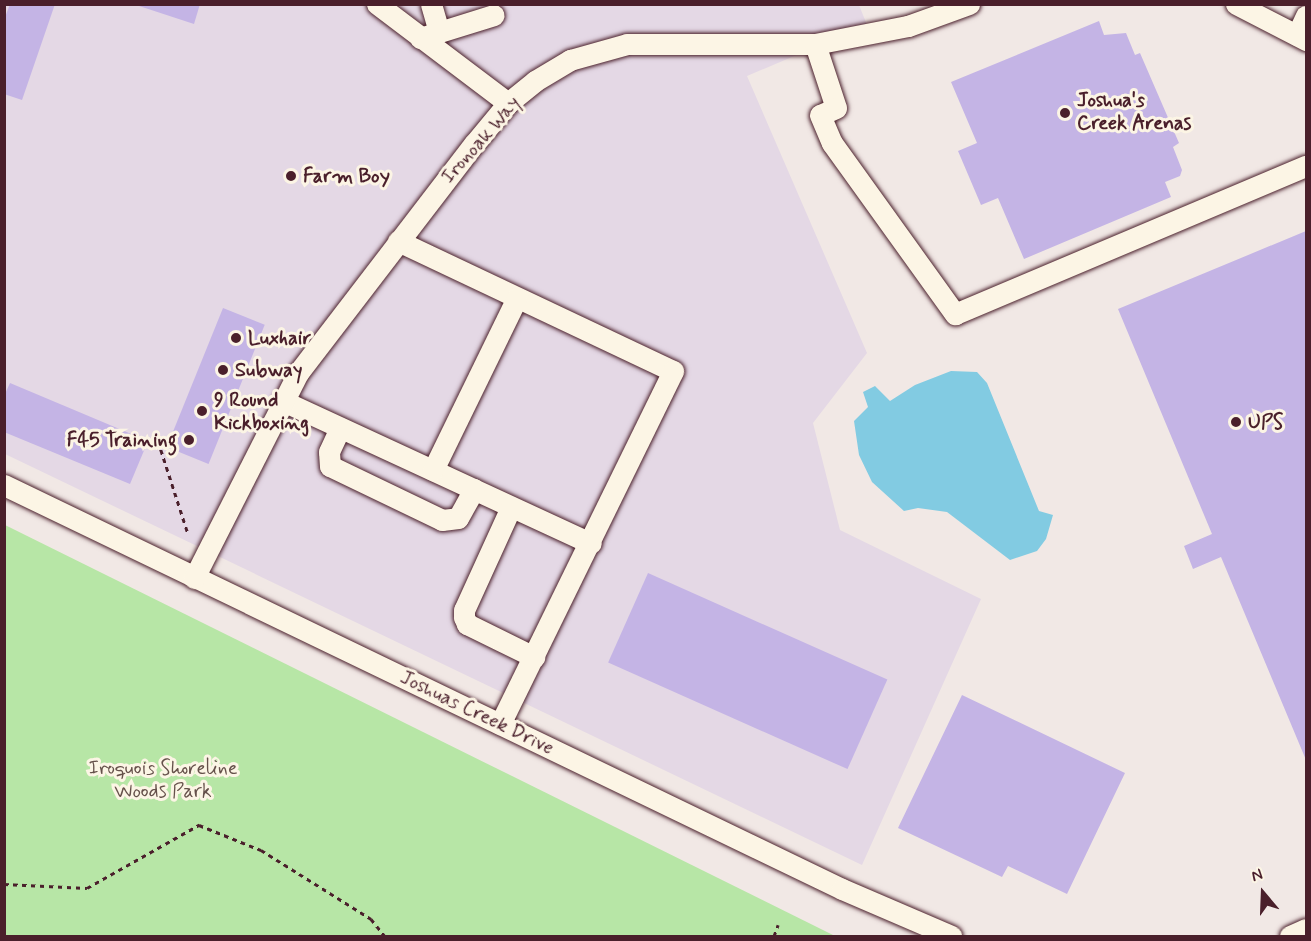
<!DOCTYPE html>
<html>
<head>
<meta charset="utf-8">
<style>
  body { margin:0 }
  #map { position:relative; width:1311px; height:941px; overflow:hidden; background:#f1e8e5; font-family:Mynerve,sans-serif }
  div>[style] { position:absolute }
  .built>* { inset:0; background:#e4d8e5 }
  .green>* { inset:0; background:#b7e6a6 }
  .water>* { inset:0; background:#82cbe2 }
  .building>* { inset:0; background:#c4b4e5; transform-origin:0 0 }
  .path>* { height:3px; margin-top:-1.5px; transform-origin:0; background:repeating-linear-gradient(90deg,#4a1f2b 0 4.5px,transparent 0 9px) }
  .roads { filter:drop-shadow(0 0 2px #4a1f2b) drop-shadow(0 0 2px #4a1f2b) }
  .minor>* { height:21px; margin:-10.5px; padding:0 10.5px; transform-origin:10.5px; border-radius:10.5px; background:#fcf5e5 }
  .dots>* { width:16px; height:16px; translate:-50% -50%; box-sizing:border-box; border:3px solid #fcf5e5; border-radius:50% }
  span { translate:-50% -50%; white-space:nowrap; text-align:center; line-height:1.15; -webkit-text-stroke:6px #fcf5e5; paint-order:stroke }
  .poi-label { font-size:20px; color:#4a1f2b; font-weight:700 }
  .left { translate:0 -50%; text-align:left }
  .right { translate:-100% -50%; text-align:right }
  .street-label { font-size:20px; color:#4a1f2b }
  .park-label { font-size:20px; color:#65514a }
  .frame { position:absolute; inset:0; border:6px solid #4a1f2b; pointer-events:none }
  .north { position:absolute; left:1233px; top:863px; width:60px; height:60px; -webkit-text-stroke:4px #fcf5e5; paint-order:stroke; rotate:341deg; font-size:16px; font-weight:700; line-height:24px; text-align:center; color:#4a1f2b }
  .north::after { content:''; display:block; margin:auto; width:21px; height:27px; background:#4a1f2b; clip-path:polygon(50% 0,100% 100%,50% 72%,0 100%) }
</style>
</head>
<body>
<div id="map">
  <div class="built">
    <i style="clip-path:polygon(5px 5px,859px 5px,867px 25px,747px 76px,867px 353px,813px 423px,840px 530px,981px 599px,862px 865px,5px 454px)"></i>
  </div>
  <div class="green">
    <i style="clip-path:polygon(4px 525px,5px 525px,835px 936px,5px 936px)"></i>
  </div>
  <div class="water">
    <i style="clip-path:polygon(951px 371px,977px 372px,987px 383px,1039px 511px,1053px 515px,1046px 539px,1037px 551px,1010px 560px,947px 512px,918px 508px,904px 511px,872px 482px,859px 455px,854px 421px,868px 407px,863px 392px,875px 386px,890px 401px,915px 385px)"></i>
  </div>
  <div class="building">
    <i style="clip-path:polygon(10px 4px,55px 4px,22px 100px,4px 94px,4px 20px)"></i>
    <i style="clip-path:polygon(133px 4px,200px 4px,194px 24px)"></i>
    <i style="clip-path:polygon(1099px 21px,1104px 35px,1126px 33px,1135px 55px,1140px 53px,1179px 143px,1173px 147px,1182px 170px,1180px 176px,1165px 182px,1171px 197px,1024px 259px,998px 198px,981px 205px,958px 151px,977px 143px,951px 82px)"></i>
    <i style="clip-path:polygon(1306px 231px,1306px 760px,1221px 557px,1193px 569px,1184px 546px,1212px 534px,1118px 309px)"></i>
    <i style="left:223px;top:308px;width:45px;height:150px;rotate:22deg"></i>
    <i style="clip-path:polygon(10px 383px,148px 441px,130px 484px,4px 432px,4px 396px)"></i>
    <i style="left:648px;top:573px;width:262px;height:98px;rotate:24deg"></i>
    <i style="clip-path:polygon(962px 695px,1125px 773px,1067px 894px,1008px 866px,1002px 877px,898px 828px)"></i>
  </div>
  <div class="path">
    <i style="left:158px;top:441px;width:98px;rotate:72.1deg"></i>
    <i style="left:4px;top:884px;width:83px;rotate:2.8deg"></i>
    <i style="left:87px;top:888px;width:129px;rotate:-29.4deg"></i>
    <i style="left:199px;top:825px;width:67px;rotate:22deg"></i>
    <i style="left:261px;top:850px;width:130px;rotate:32.1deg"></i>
    <i style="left:371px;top:919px;width:22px;rotate:51deg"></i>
    <i style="left:774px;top:936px;width:12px;rotate:-70deg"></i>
  </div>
  <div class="roads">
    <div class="minor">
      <i style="left:377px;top:4px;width:164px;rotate:37.1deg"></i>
      <i style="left:431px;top:4px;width:29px;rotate:74deg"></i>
      <i style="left:1236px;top:4px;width:79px;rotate:27.2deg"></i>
      <i style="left:1297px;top:35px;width:21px;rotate:-65deg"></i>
      <i style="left:420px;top:38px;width:77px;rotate:-17.3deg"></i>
      <i style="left:815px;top:44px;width:67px;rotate:71.8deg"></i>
      <i style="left:836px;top:108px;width:17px;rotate:156deg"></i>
      <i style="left:820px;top:115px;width:30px;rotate:67deg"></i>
      <i style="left:832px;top:143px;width:211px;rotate:54.3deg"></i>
      <i style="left:955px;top:314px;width:381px;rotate:-22.9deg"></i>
      <i style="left:398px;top:241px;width:304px;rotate:25.3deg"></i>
      <i style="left:673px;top:371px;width:393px;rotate:116.1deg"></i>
      <i style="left:283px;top:401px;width:339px;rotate:24.8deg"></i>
      <i style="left:340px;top:428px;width:26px;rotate:115deg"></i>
      <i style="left:329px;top:452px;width:14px;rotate:86deg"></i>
      <i style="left:330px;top:466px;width:124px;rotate:25.7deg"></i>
      <i style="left:442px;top:520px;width:16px;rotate:-7deg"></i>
      <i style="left:458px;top:518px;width:33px;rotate:-61deg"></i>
      <i style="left:433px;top:470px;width:191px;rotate:-64deg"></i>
      <i style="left:4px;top:485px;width:930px;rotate:25.74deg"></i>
      <i style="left:842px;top:889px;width:119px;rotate:23.3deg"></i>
      <i style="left:511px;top:507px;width:113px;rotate:114.5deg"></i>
      <i style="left:464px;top:610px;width:7px;rotate:90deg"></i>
      <i style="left:464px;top:617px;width:8px;rotate:67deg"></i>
      <i style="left:467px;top:624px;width:75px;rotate:26.2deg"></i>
      <i style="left:194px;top:578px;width:230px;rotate:-63.1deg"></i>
      <i style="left:298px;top:373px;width:289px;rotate:-52.5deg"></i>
      <i style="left:474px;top:144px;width:53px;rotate:-50.3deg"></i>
      <i style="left:508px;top:103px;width:35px;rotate:-39deg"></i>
      <i style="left:535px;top:81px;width:41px;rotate:-31deg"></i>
      <i style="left:570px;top:60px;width:59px;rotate:-15.7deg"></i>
      <i style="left:627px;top:44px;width:188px"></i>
      <i style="left:815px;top:44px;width:95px;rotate:-11deg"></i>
      <i style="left:908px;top:26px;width:65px;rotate:-19.8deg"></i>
      <i style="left:1290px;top:936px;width:17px;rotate:-24deg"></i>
    </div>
  </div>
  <div class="dots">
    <i style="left:1065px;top:113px;background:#4a1f2b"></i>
    <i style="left:291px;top:176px;background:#4a1f2b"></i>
    <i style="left:236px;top:338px;background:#4a1f2b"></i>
    <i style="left:223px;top:370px;background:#4a1f2b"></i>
    <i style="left:202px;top:411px;background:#4a1f2b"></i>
    <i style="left:1236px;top:422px;background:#4a1f2b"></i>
    <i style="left:189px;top:440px;background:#4a1f2b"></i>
  </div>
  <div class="poi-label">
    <span class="left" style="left:1077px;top:112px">Joshua's<br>Creek Arenas</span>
    <span class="left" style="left:303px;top:176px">Farm Boy</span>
    <span class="left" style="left:248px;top:338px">Luxhair</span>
    <span class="left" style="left:235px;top:370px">Subway</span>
    <span class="left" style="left:214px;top:412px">9 Round<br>Kickboxing</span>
    <span class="left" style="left:1248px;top:422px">UPS</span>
    <span class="right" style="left:177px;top:440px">F45 Training</span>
  </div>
  <div class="street-label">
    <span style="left:481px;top:140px;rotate:-49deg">Ironoak Way</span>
    <span style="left:477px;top:713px;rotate:26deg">Joshuas Creek Drive</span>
  </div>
  <div class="park-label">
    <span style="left:163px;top:780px">Iroquois Shoreline<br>Woods Park</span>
  </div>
  <div class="frame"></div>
  <div class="north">N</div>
</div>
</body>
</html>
